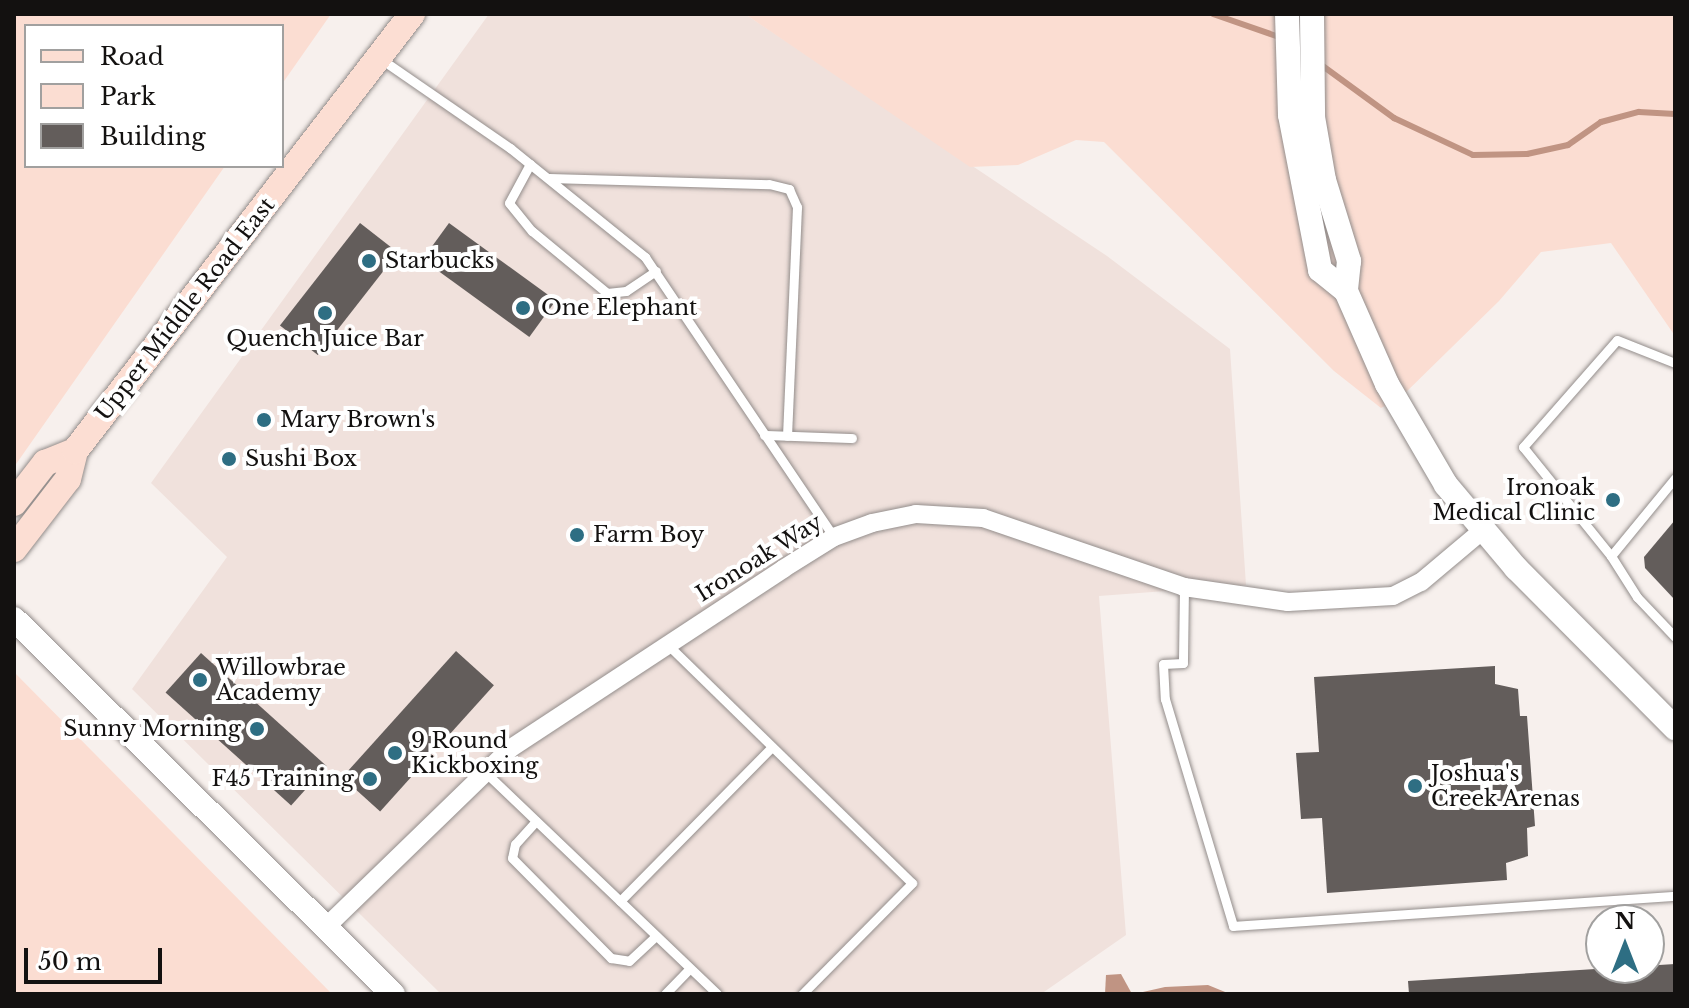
<!DOCTYPE html>
<html>
<head>
<meta charset="utf-8">
<style>
  body { margin:0 }
  #map { position:relative; width:1689px; height:1008px; overflow:hidden; background:#f7f0ed; font-family:"Libre Baskerville",serif }
  div>[style] { position:absolute }
  .built>* { inset:0; background:#f0e1dc }
  .green>* { inset:0; background:#fbddd2 }
  .water>* { inset:0; background:#c09483 }
  .stream>* { height:6px; margin:-3px; padding:0 3px; transform-origin:3px; border-radius:3px; background:#c09483 }
  .building>* { inset:0; background:#635d5b; transform-origin:0 0 }
  .roads { filter:drop-shadow(0 0 2px #938d8b) drop-shadow(0 0 2px #938d8b) }
  .service>* { height:9px; margin:-4.5px; padding:0 4.5px; transform-origin:4.5px; border-radius:4.5px; background:#fff }
  .minor>* { height:18px; margin:-9px; padding:0 9px; transform-origin:9px; border-radius:9px; background:#fff }
  .tertiary>* { height:24px; margin:-12px; padding:0 12px; transform-origin:12px; border-radius:12px; background:#fff }
  .secondary>* { height:26px; margin:-13px; padding:0 13px; transform-origin:13px; border-radius:13px; background:#fcded3 }
  .dots>* { width:22px; height:22px; translate:-50% -50%; box-sizing:border-box; border:4px solid #fff; border-radius:50% }
  span { translate:-50% -50%; white-space:nowrap; text-align:center; line-height:1.15; -webkit-text-stroke:8px #fff; paint-order:stroke }
  .poi-label { font-size:22px; color:#131110 }
  .left { translate:0 -50%; text-align:left }
  .right { translate:-100% -50%; text-align:right }
  .street-label { font-size:22px; color:#131110 }
  .frame { position:absolute; inset:0; border:16px solid #131110; pointer-events:none }
  .legend { position:absolute; left:24px; top:24px; width:260px; height:144px; box-sizing:border-box; background:#fff; border:2px solid #a1a09f; margin:0; padding:10px 14px; list-style:none; font-size:24px; color:#131110 }
  .legend li { display:flex; align-items:center; gap:16px; height:40px }
  .legend b { width:40px; border:2px solid #a1a09f }
  .north { position:absolute; left:1585px; top:904px; width:80px; height:80px; box-sizing:border-box; background:#fff; border:2px solid #a1a09f; border-radius:50%; rotate:0deg; font-size:22px; font-weight:700; line-height:32px; text-align:center; color:#131110 }
  .north::after { content:''; display:block; margin:auto; width:28px; height:36px; background:#2e6e83; clip-path:polygon(50% 0,100% 100%,50% 72%,0 100%) }
  .scale { position:absolute; left:24px; top:948px; width:138px; height:36px; box-sizing:border-box; border:4px solid #131110; border-top:0; padding-left:10px; font-size:24px; line-height:28px; white-space:nowrap; color:#131110; -webkit-text-stroke:6px #fff; paint-order:stroke }
</style>
</head>
<body>
<div id="map">
  <div class="built">
    <i style="clip-path:polygon(489px 14px,745px 14px,1107px 256px,1230px 349px,1246px 585px,1099px 596px,1126px 935px,1041px 994px,441px 994px,132px 689px,227px 557px,151px 483px)"></i>
  </div>
  <div class="green">
    <i style="clip-path:polygon(14px 14px,331px 14px,282px 84px,282px 26px,26px 26px,26px 166px,225px 166px,14px 467px)"></i>
    <i style="clip-path:polygon(745px 14px,1675px 14px,1675px 336px,1611px 243px,1541px 252px,1499px 301px,1400px 398px,1381px 408px,1334px 371px,1104px 142px,1076px 140px,1018px 165px,970px 167px)"></i>
    <i style="clip-path:polygon(14px 672px,332px 994px,14px 994px)"></i>
  </div>
  <div class="water">
    <i style="clip-path:polygon(1121px 974px,1132px 994px,1105px 994px,1106px 975px)"></i>
    <i style="clip-path:polygon(1208px 985px,1230px 994px,1134px 994px,1165px 987px)"></i>
  </div>
  <div class="stream">
    <i style="left:1213px;top:14px;width:73px;rotate:19.2deg"></i>
    <i style="left:1320px;top:64px;width:92px;rotate:36.1deg"></i>
    <i style="left:1394px;top:118px;width:87px;rotate:25.1deg"></i>
    <i style="left:1473px;top:155px;width:54px;rotate:-1.1deg"></i>
    <i style="left:1527px;top:154px;width:42px;rotate:-12.4deg"></i>
    <i style="left:1568px;top:145px;width:40px;rotate:-34.9deg"></i>
    <i style="left:1601px;top:122px;width:39px;rotate:-15deg"></i>
    <i style="left:1639px;top:112px;width:36px;rotate:3deg"></i>
  </div>
  <div class="building">
    <i style="left:360px;top:223px;width:48px;height:130px;rotate:38deg"></i>
    <i style="left:449px;top:223px;width:132px;height:45px;rotate:36deg"></i>
    <i style="clip-path:polygon(1675px 520px,1675px 600px,1645px 568px,1644px 557px)"></i>
    <i style="left:456px;top:651px;width:51px;height:170px;rotate:42deg"></i>
    <i style="left:201px;top:653px;width:169px;height:53px;rotate:42deg"></i>
    <i style="clip-path:polygon(1495px 666px,1495px 684px,1518px 689px,1520px 716px,1527px 716px,1535px 826px,1527px 828px,1528px 856px,1506px 863px,1507px 880px,1327px 893px,1322px 818px,1301px 819px,1296px 753px,1319px 752px,1314px 677px)"></i>
    <i style="clip-path:polygon(1675px 964px,1675px 994px,1409px 994px,1408px 981px)"></i>
  </div>
  <div class="roads">
    <div class="service">
      <i style="left:381px;top:59px;width:157px;rotate:34.6deg"></i>
      <i style="left:510px;top:148px;width:174px;rotate:38.9deg"></i>
      <i style="left:645px;top:257px;width:338px;rotate:56deg"></i>
      <i style="left:530px;top:164px;width:44px;rotate:118.3deg"></i>
      <i style="left:509px;top:203px;width:36px;rotate:51deg"></i>
      <i style="left:532px;top:231px;width:97px;rotate:39.6deg"></i>
      <i style="left:607px;top:293px;width:19px;rotate:-6deg"></i>
      <i style="left:626px;top:291px;width:36px;rotate:-34deg"></i>
      <i style="left:549px;top:178px;width:220px;rotate:1.6deg"></i>
      <i style="left:769px;top:184px;width:21px;rotate:14deg"></i>
      <i style="left:789px;top:189px;width:20px;rotate:66deg"></i>
      <i style="left:797px;top:207px;width:229px;rotate:92.5deg"></i>
      <i style="left:764px;top:435px;width:88px;rotate:2deg"></i>
      <i style="left:1675px;top:478px;width:101px;rotate:129.4deg"></i>
      <i style="left:1611px;top:556px;width:49px;rotate:57.6deg"></i>
      <i style="left:1637px;top:597px;width:55px;rotate:46.5deg"></i>
      <i style="left:1611px;top:556px;width:140px;rotate:-128.9deg"></i>
      <i style="left:1523px;top:447px;width:142px;rotate:-48.7deg"></i>
      <i style="left:1617px;top:340px;width:62px;rotate:21.6deg"></i>
      <i style="left:1184px;top:587px;width:76px;rotate:90.8deg"></i>
      <i style="left:1183px;top:663px;width:20px;rotate:177deg"></i>
      <i style="left:1163px;top:664px;width:35px;rotate:87deg"></i>
      <i style="left:1165px;top:699px;width:237px;rotate:73.3deg"></i>
      <i style="left:1233px;top:926px;width:443px;rotate:-3.9deg"></i>
      <i style="left:667px;top:644px;width:342px;rotate:44.3deg"></i>
      <i style="left:912px;top:883px;width:156px;rotate:134.7deg"></i>
      <i style="left:485px;top:772px;width:321px;rotate:43.7deg"></i>
      <i style="left:536px;top:821px;width:31px;rotate:132deg"></i>
      <i style="left:515px;top:844px;width:14px;rotate:102deg"></i>
      <i style="left:512px;top:858px;width:141px;rotate:45.3deg"></i>
      <i style="left:611px;top:958px;width:18px;rotate:9deg"></i>
      <i style="left:629px;top:961px;width:37px;rotate:-43deg"></i>
      <i style="left:620px;top:901px;width:216px;rotate:-45.4deg"></i>
      <i style="left:665px;top:994px;width:35px;rotate:-46deg"></i>
    </div>
    <div class="minor">
      <i style="left:325px;top:928px;width:259px;rotate:-44.1deg"></i>
      <i style="left:511px;top:748px;width:326px;rotate:-33.3deg"></i>
      <i style="left:783px;top:569px;width:60px;rotate:-32.1deg"></i>
      <i style="left:834px;top:537px;width:40px;rotate:-20.2deg"></i>
      <i style="left:872px;top:523px;width:45px;rotate:-11.6deg"></i>
      <i style="left:916px;top:514px;width:67px;rotate:3.4deg"></i>
      <i style="left:983px;top:518px;width:213px;rotate:18.9deg"></i>
      <i style="left:1184px;top:587px;width:105px;rotate:8.2deg"></i>
      <i style="left:1288px;top:602px;width:105px;rotate:-3.3deg"></i>
      <i style="left:1393px;top:596px;width:31px;rotate:-27deg"></i>
      <i style="left:1421px;top:582px;width:81px;rotate:-40deg"></i>
    </div>
    <div class="tertiary">
      <i style="left:1287px;top:14px;width:101px;rotate:88.3deg"></i>
      <i style="left:1290px;top:115px;width:158px;rotate:79deg"></i>
      <i style="left:1320px;top:270px;width:33px;rotate:39deg"></i>
      <i style="left:1346px;top:291px;width:102px;rotate:66.2deg"></i>
      <i style="left:1387px;top:384px;width:117px;rotate:59.7deg"></i>
      <i style="left:1446px;top:485px;width:109px;rotate:49.9deg"></i>
      <i style="left:1516px;top:568px;width:226px;rotate:45.2deg"></i>
      <i style="left:1312px;top:14px;width:103px;rotate:89.4deg"></i>
      <i style="left:1313px;top:117px;width:64px;rotate:80.1deg"></i>
      <i style="left:1324px;top:180px;width:85px;rotate:72.8deg"></i>
      <i style="left:1349px;top:261px;width:30px;rotate:96deg"></i>
      <i style="left:14px;top:619px;width:533px;rotate:44.7deg"></i>
    </div>
    <div class="secondary">
      <i style="left:14px;top:503px;width:51px;rotate:-52.2deg"></i>
      <i style="left:45px;top:463px;width:32px;rotate:-22deg"></i>
      <i style="left:14px;top:549px;width:88px;rotate:-52.4deg"></i>
      <i style="left:68px;top:479px;width:29px;rotate:-76deg"></i>
      <i style="left:75px;top:451px;width:552px;rotate:-52.36deg"></i>
    </div>
  </div>
  <div class="dots">
    <i style="left:369px;top:261px;background:#2e6e83"></i>
    <i style="left:523px;top:308px;background:#2e6e83"></i>
    <i style="left:325px;top:313px;background:#2e6e83"></i>
    <i style="left:264px;top:420px;background:#2e6e83"></i>
    <i style="left:229px;top:459px;background:#2e6e83"></i>
    <i style="left:1613px;top:500px;background:#2e6e83"></i>
    <i style="left:577px;top:535px;background:#2e6e83"></i>
    <i style="left:200px;top:680px;background:#2e6e83"></i>
    <i style="left:257px;top:729px;background:#2e6e83"></i>
    <i style="left:395px;top:753px;background:#2e6e83"></i>
    <i style="left:370px;top:779px;background:#2e6e83"></i>
    <i style="left:1415px;top:786px;background:#2e6e83"></i>
  </div>
  <div class="poi-label">
    <span class="left" style="left:385px;top:261px">Starbucks</span>
    <span class="left" style="left:541px;top:308px">One Elephant</span>
    <span style="left:325px;top:339px">Quench Juice Bar</span>
    <span class="left" style="left:280px;top:420px">Mary Brown's</span>
    <span class="left" style="left:245px;top:459px">Sushi Box</span>
    <span class="right" style="left:1595px;top:500px">Ironoak<br>Medical Clinic</span>
    <span class="left" style="left:593px;top:535px">Farm Boy</span>
    <span class="left" style="left:216px;top:680px">Willowbrae<br>Academy</span>
    <span class="right" style="left:241px;top:729px">Sunny Morning</span>
    <span class="left" style="left:411px;top:753px">9 Round<br>Kickboxing</span>
    <span class="left" style="left:1431px;top:786px">Joshua's<br>Creek Arenas</span>
    <span class="right" style="left:354px;top:779px">F45 Training</span>
  </div>
  <div class="street-label">
    <span style="left:185px;top:309px;rotate:-52deg">Upper Middle Road East</span>
    <span style="left:759px;top:558px;rotate:-32deg">Ironoak Way</span>
  </div>
  <div class="frame"></div>
  <ul class="legend">
  <li><b style="height:10px;background:#fcded3"></b>Road</li>
  <li><b style="height:22px;background:#fbddd2"></b>Park</li>
  <li><b style="height:22px;background:#635d5b"></b>Building</li>
  </ul>
  <div class="north">N</div>
  <div class="scale">50 m</div>
</div>
</body>
</html>
